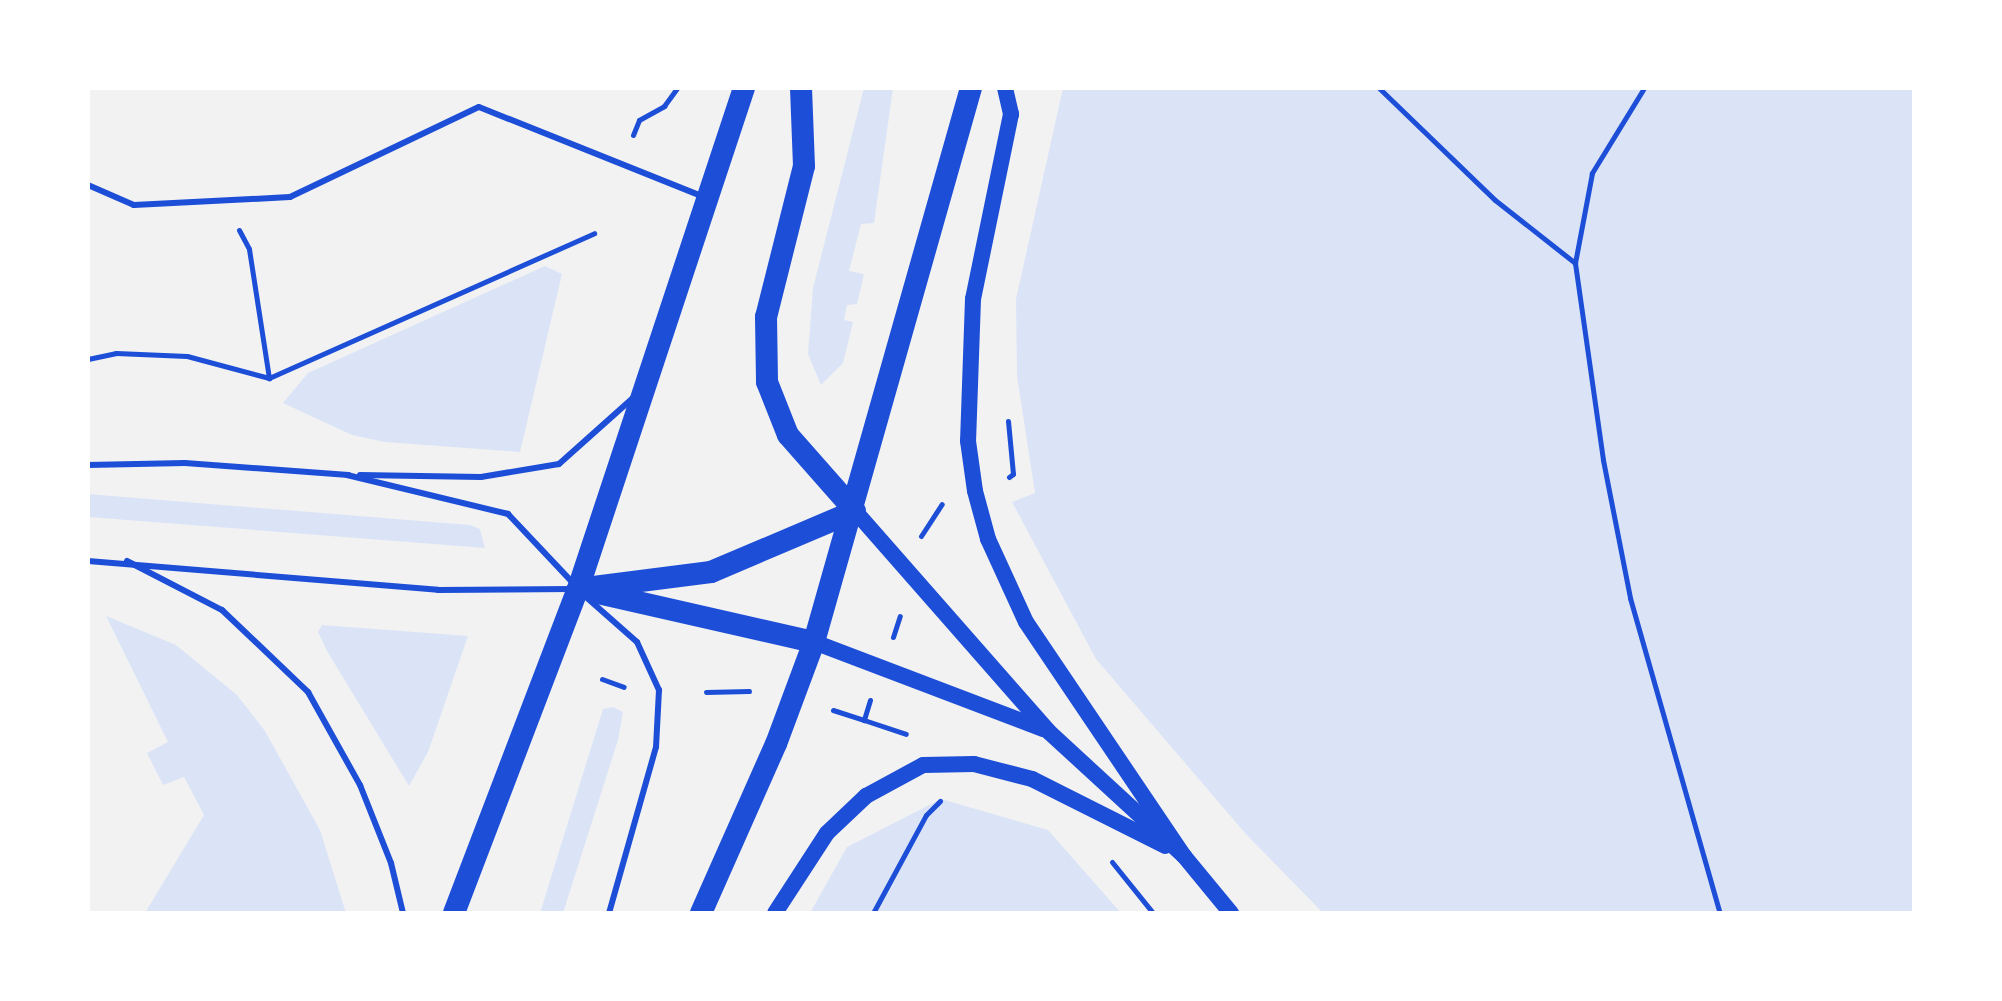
<!DOCTYPE html>
<html>
<head>
<meta charset="utf-8">
<style>
  body { margin:0 }
  #map { position:relative; width:2002px; height:1001px; overflow:hidden; background:#f2f2f2; font-family:"Space Grotesk",sans-serif }
  div>[style] { position:absolute }
  .green>* { inset:0; background:#dbe4f7 }
  .path>* { height:5px; margin:-2.5px; padding:0 2.5px; transform-origin:2.5px; border-radius:2.5px; background:#1d4ed8 }
  .service>* { height:6px; margin:-3px; padding:0 3px; transform-origin:3px; border-radius:3px; background:#1d4ed8 }
  .secondary>* { height:16px; margin:-8px; padding:0 8px; transform-origin:8px; border-radius:8px; background:#1d4ed8 }
  .trunk>* { height:22px; margin:-11px; padding:0 11px; transform-origin:11px; border-radius:11px; background:#1d4ed8 }
  span { translate:-50% -50%; white-space:nowrap; text-align:center; line-height:1.15; -webkit-text-stroke:8px #fff; paint-order:stroke }
  .frame { position:absolute; inset:0; border:90px solid #fff; pointer-events:none }
</style>
</head>
<body>
<div id="map">
  <div class="green">
    <i style="clip-path:polygon(864px 88px,893px 88px,874px 223px,861px 224px,849px 271px,864px 274px,857px 304px,847px 305px,844px 320px,853px 322px,843px 363px,821px 385px,808px 354px,813px 288px)"></i>
    <i style="clip-path:polygon(1063px 88px,1914px 88px,1914px 913px,1323px 913px,1245px 833px,1096px 659px,1012px 502px,1035px 493px,1017px 376px,1016px 299px)"></i>
    <i style="clip-path:polygon(545px 266px,562px 274px,520px 452px,385px 442px,352px 435px,283px 403px,308px 373px)"></i>
    <i style="clip-path:polygon(88px 494px,470px 525px,480px 529px,485px 548px,88px 517px)"></i>
    <i style="clip-path:polygon(106px 616px,176px 645px,237px 695px,265px 731px,320px 830px,346px 913px,145px 913px,204px 815px,184px 777px,163px 785px,147px 753px,168px 742px)"></i>
    <i style="clip-path:polygon(322px 625px,468px 636px,428px 752px,409px 786px,327px 651px,318px 632px)"></i>
    <i style="clip-path:polygon(613px 707px,623px 712px,618px 740px,563px 913px,540px 913px,603px 709px)"></i>
    <i style="clip-path:polygon(941px 799px,1048px 830px,1121px 913px,810px 913px,847px 847px)"></i>
  </div>
  <div class="path">
    <i style="left:1379px;top:88px;width:161px;rotate:44deg"></i>
    <i style="left:1495px;top:200px;width:102px;rotate:38.2deg"></i>
    <i style="left:1644px;top:88px;width:100px;rotate:121.5deg"></i>
    <i style="left:1592px;top:173px;width:92px;rotate:100.7deg"></i>
    <i style="left:1575px;top:263px;width:199px;rotate:81.9deg"></i>
    <i style="left:1603px;top:460px;width:141px;rotate:78.9deg"></i>
    <i style="left:1630px;top:598px;width:328px;rotate:74.1deg"></i>
    <i style="left:633px;top:135px;width:16px;rotate:-68deg"></i>
    <i style="left:639px;top:120px;width:29px;rotate:-29deg"></i>
    <i style="left:664px;top:106px;width:22px;rotate:-54deg"></i>
    <i style="left:239px;top:230px;width:21px;rotate:62deg"></i>
    <i style="left:249px;top:249px;width:131px;rotate:81.2deg"></i>
    <i style="left:88px;top:359px;width:29px;rotate:-12deg"></i>
    <i style="left:116px;top:353px;width:71px;rotate:2.4deg"></i>
    <i style="left:187px;top:356px;width:85px;rotate:15deg"></i>
    <i style="left:269px;top:378px;width:356px;rotate:-24deg"></i>
    <i style="left:1008px;top:421px;width:53px;rotate:84.6deg"></i>
    <i style="left:1013px;top:474px;width:5px;rotate:143deg"></i>
    <i style="left:921px;top:536px;width:38px;rotate:-57deg"></i>
    <i style="left:893px;top:637px;width:22px;rotate:-72deg"></i>
    <i style="left:602px;top:679px;width:23px;rotate:20deg"></i>
    <i style="left:706px;top:692px;width:43px;rotate:-1.3deg"></i>
    <i style="left:870px;top:700px;width:21px;rotate:107deg"></i>
    <i style="left:864px;top:720px;width:44px;rotate:18.4deg"></i>
    <i style="left:833px;top:710px;width:33px;rotate:18deg"></i>
    <i style="left:1112px;top:862px;width:65px;rotate:51.2deg"></i>
    <i style="left:873px;top:913px;width:111px;rotate:-61.6deg"></i>
    <i style="left:926px;top:815px;width:20px;rotate:-45deg"></i>
  </div>
  <div class="service">
    <i style="left:88px;top:185px;width:50px;rotate:23.5deg"></i>
    <i style="left:134px;top:205px;width:156px;rotate:-2.9deg"></i>
    <i style="left:290px;top:197px;width:209px;rotate:-25.5deg"></i>
    <i style="left:479px;top:107px;width:240px;rotate:21.8deg"></i>
    <i style="left:88px;top:465px;width:97px;rotate:-1.2deg"></i>
    <i style="left:185px;top:463px;width:164px;rotate:4.2deg"></i>
    <i style="left:347px;top:475px;width:166px;rotate:13.6deg"></i>
    <i style="left:508px;top:514px;width:95px;rotate:46.7deg"></i>
    <i style="left:360px;top:475px;width:121px;rotate:0.9deg"></i>
    <i style="left:481px;top:477px;width:79px;rotate:-9.5deg"></i>
    <i style="left:559px;top:464px;width:101px;rotate:-41.8deg"></i>
    <i style="left:88px;top:561px;width:351px;rotate:4.7deg"></i>
    <i style="left:438px;top:590px;width:133px;rotate:-0.4deg"></i>
    <i style="left:127px;top:561px;width:107px;rotate:27.3deg"></i>
    <i style="left:222px;top:610px;width:119px;rotate:43.6deg"></i>
    <i style="left:308px;top:692px;width:107px;rotate:60.8deg"></i>
    <i style="left:360px;top:785px;width:84px;rotate:68.3deg"></i>
    <i style="left:391px;top:863px;width:51px;rotate:76.5deg"></i>
    <i style="left:586px;top:597px;width:68px;rotate:41.4deg"></i>
    <i style="left:637px;top:642px;width:53px;rotate:65.4deg"></i>
    <i style="left:659px;top:690px;width:57px;rotate:93deg"></i>
    <i style="left:656px;top:747px;width:173px;rotate:105.8deg"></i>
  </div>
  <div class="secondary">
    <i style="left:1005px;top:88px;width:27px;rotate:77deg"></i>
    <i style="left:1011px;top:114px;width:189px;rotate:101.6deg"></i>
    <i style="left:973px;top:299px;width:142px;rotate:92deg"></i>
    <i style="left:968px;top:441px;width:50px;rotate:82deg"></i>
    <i style="left:975px;top:491px;width:50px;rotate:74.8deg"></i>
    <i style="left:988px;top:539px;width:91px;rotate:65.4deg"></i>
    <i style="left:1026px;top:622px;width:282px;rotate:56deg"></i>
    <i style="left:855px;top:511px;width:293px;rotate:48.7deg"></i>
    <i style="left:1048px;top:731px;width:185px;rotate:42.6deg"></i>
    <i style="left:1184px;top:856px;width:74px;rotate:50.5deg"></i>
    <i style="left:814px;top:642px;width:245px;rotate:20.8deg"></i>
    <i style="left:775px;top:913px;width:95px;rotate:-57deg"></i>
    <i style="left:827px;top:833px;width:54px;rotate:-43.5deg"></i>
    <i style="left:866px;top:796px;width:65px;rotate:-28.5deg"></i>
    <i style="left:923px;top:765px;width:51px;rotate:-1.1deg"></i>
    <i style="left:974px;top:764px;width:60px;rotate:14.5deg"></i>
    <i style="left:1032px;top:779px;width:149px;rotate:26.7deg"></i>
  </div>
  <div class="trunk">
    <i style="left:801px;top:88px;width:78px;rotate:87.8deg"></i>
    <i style="left:804px;top:166px;width:156px;rotate:104.1deg"></i>
    <i style="left:766px;top:317px;width:65px;rotate:89.1deg"></i>
    <i style="left:767px;top:382px;width:57px;rotate:68.4deg"></i>
    <i style="left:788px;top:435px;width:101px;rotate:48.6deg"></i>
    <i style="left:578px;top:589px;width:134px;rotate:-7.3deg"></i>
    <i style="left:711px;top:572px;width:156px;rotate:-23deg"></i>
    <i style="left:598px;top:593px;width:221px;rotate:12.8deg"></i>
    <i style="left:454px;top:913px;width:347px;rotate:-69.1deg"></i>
    <i style="left:578px;top:589px;width:528px;rotate:-71.67deg"></i>
    <i style="left:701px;top:913px;width:185px;rotate:-66.1deg"></i>
    <i style="left:776px;top:744px;width:109px;rotate:-69.6deg"></i>
    <i style="left:814px;top:642px;width:576px;rotate:-74.18deg"></i>
  </div>
  <div class="frame"></div>
</div>
</body>
</html>
